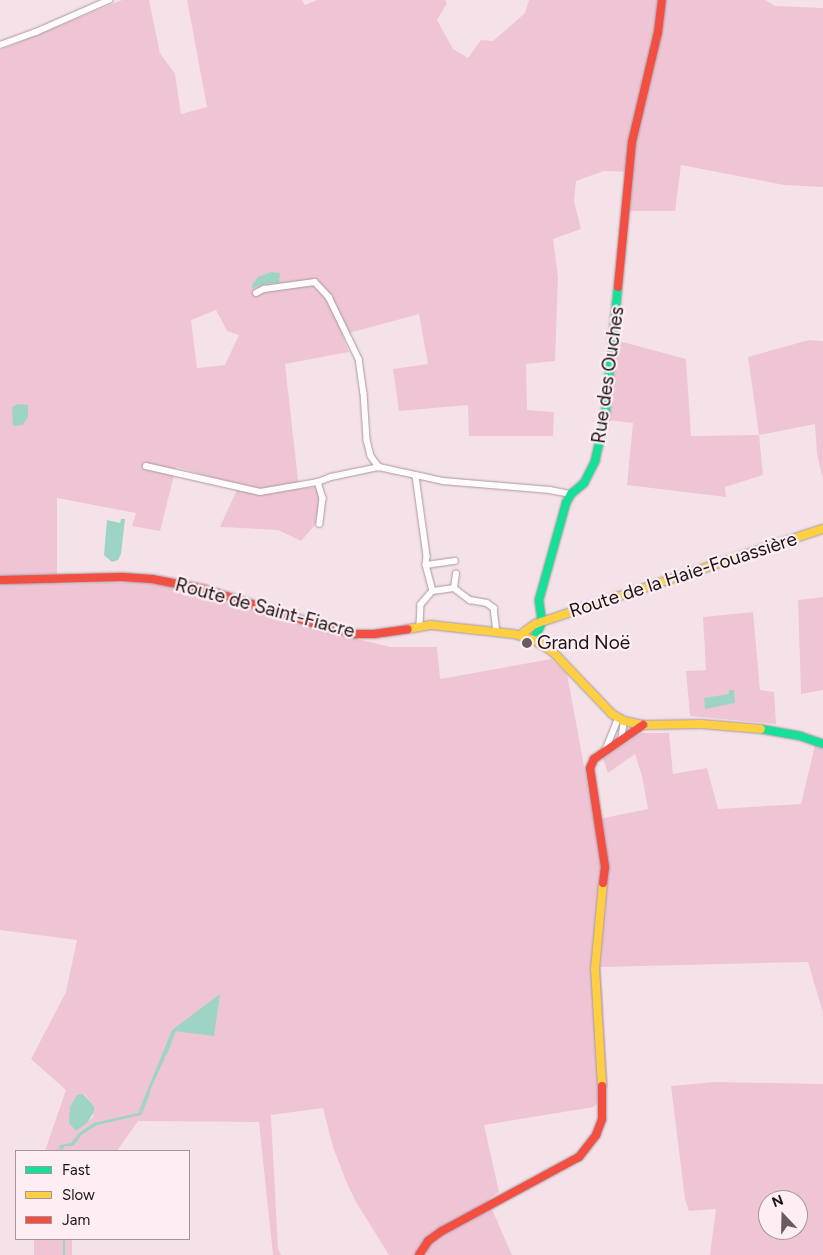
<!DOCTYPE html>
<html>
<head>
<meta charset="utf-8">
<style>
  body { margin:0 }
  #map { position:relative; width:823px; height:1255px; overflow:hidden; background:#f5e2e9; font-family:Figtree,sans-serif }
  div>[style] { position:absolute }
  .green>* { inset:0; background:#efc5d5; transform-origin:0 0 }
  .water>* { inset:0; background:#9ed4c6 }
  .stream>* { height:2px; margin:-1px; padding:0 1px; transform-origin:1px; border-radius:1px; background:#9ed4c6 }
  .roads { filter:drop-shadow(0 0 1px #a7999f) drop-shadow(0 0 1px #a7999f) }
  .street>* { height:5.5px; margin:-2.75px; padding:0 2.75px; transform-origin:2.75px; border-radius:2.75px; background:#fefbfc }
  .fast>* { height:8px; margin:-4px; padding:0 4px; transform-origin:4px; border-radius:4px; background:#16e098 }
  .slow>* { height:8px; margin:-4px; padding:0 4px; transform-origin:4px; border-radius:4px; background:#ffcf43 }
  .jam>* { height:8px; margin:-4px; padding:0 4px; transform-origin:4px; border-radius:4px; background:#f24e42 }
  .dots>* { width:14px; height:14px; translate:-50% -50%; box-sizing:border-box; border:2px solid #fceef3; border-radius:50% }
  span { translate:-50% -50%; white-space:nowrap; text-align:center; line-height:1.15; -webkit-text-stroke:4.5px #fceef3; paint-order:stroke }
  .street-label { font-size:19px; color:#1d1216 }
  .poi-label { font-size:19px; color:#1d1216 }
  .left { translate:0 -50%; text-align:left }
  .legend { position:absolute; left:15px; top:1150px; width:175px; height:90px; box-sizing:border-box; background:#fceef3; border:1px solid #a3969b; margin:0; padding:6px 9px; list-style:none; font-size:15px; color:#1d1216 }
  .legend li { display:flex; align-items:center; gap:10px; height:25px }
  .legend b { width:25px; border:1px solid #a3969b }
  .north { position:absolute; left:758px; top:1190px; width:50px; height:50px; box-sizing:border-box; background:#fceef3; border:1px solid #a3969b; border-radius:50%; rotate:339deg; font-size:14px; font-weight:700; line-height:20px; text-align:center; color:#1d1216 }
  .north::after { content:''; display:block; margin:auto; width:18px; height:22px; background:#695b60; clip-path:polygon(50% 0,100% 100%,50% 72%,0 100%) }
</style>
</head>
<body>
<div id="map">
  <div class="green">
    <i style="clip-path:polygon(evenodd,122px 0,149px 0,160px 53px,175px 74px,181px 114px,207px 107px,187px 0,302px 0,305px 5px,317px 0,445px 0,447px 3px,437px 20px,453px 49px,468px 58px,481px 40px,493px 41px,525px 13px,529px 0,765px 0,775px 6px,823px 8px,823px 187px,784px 185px,681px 165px,675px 211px,630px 211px,632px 172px,604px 171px,576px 181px,574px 201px,581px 229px,553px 239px,558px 277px,555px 361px,526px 364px,527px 410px,554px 412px,553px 436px,469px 436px,468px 405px,399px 411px,393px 369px,428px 364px,419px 314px,342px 335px,349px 352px,285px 364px,299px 489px,317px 487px,320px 502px,315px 525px,301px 541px,278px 530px,220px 527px,239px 485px,176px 467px,160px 531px,132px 526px,136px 513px,57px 498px,57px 584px,136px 582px,180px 587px,313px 629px,391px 647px,437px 647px,440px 679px,551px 659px,567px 674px,594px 820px,648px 809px,642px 776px,635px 754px,608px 773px,603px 759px,641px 733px,669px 733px,673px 774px,707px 768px,718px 809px,801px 804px,815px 745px,823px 749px,823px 1013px,808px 962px,601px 967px,608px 1087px,594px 1107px,484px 1125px,499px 1192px,488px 1200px,512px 1255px,389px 1255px,356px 1202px,346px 1181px,333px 1147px,323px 1108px,271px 1115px,278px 1249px,281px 1255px,273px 1255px,259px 1122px,138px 1121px,117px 1151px,45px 1151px,66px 1090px,31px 1059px,66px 992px,77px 940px,0 930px,0 50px,122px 0,216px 310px,227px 331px,239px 335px,225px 365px,197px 368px,191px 320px,216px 310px,122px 0,84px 1094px,94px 1106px,93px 1117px,76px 1131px,84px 1094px)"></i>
    <i style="clip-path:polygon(809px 340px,823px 341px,823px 480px,817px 454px,815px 424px,759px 435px,763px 475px,725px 487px,726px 497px,627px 485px,633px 423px,608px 420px,619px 341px,686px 359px,691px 436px,759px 435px,748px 357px)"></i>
    <i style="clip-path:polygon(823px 597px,823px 690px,801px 694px,798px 600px)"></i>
    <i style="clip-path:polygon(753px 612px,760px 690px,774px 692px,776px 724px,690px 716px,686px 671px,706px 670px,703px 617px)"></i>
    <i style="clip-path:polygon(evenodd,716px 1082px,823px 1084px,823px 1255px,710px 1255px,716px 1209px,689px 1211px,685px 1199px,671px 1086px,716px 1082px,768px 1200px,798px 1200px,798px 1230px,768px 1230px,768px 1200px)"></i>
    <i style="left:34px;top:1239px;width:38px;height:16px"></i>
  </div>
  <div class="water">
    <i style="clip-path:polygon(271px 272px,280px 273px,279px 283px,270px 283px,252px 288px,252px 285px,258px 277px)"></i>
    <i style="clip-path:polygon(18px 404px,28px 405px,28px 417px,23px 425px,13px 426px,12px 407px)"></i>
    <i style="clip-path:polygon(121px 519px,125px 519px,121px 554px,118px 560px,112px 562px,104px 555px,107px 520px,120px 523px)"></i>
    <i style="clip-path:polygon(729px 690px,734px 690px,735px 703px,705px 709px,704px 698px,729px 694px)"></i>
    <i style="clip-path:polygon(220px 994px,214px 1036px,174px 1031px,164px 1060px,139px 1114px,94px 1125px,78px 1136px,72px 1145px,61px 1147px,58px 1151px,60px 1145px,71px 1143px,79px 1133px,94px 1123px,138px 1113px,172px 1030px)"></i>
    <i style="clip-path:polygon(83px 1094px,94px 1106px,94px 1112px,87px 1123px,76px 1131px,69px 1123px,70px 1107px,77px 1095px)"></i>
  </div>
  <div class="stream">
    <i style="left:166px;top:1054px;width:25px;rotate:-69deg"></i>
    <i style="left:68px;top:1145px;width:5px"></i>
    <i style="left:73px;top:1145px;width:14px;rotate:-54deg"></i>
    <i style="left:81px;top:1134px;width:19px;rotate:-32deg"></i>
    <i style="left:97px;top:1124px;width:45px;rotate:-12.8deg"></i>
    <i style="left:141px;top:1114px;width:22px;rotate:-69deg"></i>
    <i style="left:61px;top:1151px;width:5px;rotate:-68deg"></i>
    <i style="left:64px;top:1239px;width:16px;rotate:90deg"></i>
  </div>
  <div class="roads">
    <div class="street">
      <i style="left:0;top:45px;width:38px;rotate:-20deg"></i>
      <i style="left:36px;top:32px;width:80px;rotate:-23.7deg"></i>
      <i style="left:256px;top:293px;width:9px;rotate:-27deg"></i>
      <i style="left:264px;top:289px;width:51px;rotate:-7.8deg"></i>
      <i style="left:315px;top:282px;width:21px;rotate:47deg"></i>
      <i style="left:329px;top:297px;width:69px;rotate:64.2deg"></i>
      <i style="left:359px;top:359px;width:34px;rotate:82deg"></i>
      <i style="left:364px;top:393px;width:47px;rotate:86.3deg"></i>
      <i style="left:367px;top:440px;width:16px;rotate:76deg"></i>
      <i style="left:371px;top:456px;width:14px;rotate:54deg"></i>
      <i style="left:379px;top:467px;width:66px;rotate:12.3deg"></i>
      <i style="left:443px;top:481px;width:107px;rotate:4.8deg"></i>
      <i style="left:550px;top:490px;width:21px;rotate:11deg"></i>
      <i style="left:146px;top:466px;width:117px;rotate:12.8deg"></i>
      <i style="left:260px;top:492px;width:59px;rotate:-9.8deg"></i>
      <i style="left:318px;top:482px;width:14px;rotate:-21deg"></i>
      <i style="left:331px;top:477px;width:49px;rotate:-11.8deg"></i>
      <i style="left:416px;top:476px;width:81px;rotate:82.2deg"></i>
      <i style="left:427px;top:556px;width:9px;rotate:96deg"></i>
      <i style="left:426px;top:565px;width:27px;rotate:75deg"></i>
      <i style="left:433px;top:591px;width:18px;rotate:131deg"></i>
      <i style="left:421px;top:605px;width:21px;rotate:93deg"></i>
      <i style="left:318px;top:482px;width:17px;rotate:73deg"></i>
      <i style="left:323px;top:498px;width:26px;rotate:97deg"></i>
      <i style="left:426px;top:565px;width:29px;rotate:-8deg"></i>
      <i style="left:454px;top:588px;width:14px;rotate:-82deg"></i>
      <i style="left:433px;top:591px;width:21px;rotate:-8deg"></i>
      <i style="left:454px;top:588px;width:20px;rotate:37deg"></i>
      <i style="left:470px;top:600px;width:17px;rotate:10deg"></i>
      <i style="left:487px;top:603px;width:9px;rotate:36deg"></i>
      <i style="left:494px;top:608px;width:24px;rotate:83deg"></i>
      <i style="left:621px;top:740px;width:19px;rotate:-81deg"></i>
      <i style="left:605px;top:751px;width:35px;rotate:-68deg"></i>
    </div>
    <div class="fast">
      <i style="left:542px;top:622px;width:22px;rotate:-98deg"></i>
      <i style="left:539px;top:600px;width:101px;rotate:-74.4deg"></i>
      <i style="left:566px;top:503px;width:10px;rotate:-61deg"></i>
      <i style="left:571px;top:494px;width:17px;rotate:-40deg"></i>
      <i style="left:584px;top:483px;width:25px;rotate:-63deg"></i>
      <i style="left:595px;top:461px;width:45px;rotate:-77.2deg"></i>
      <i style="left:605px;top:417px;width:131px;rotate:-84.3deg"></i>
      <i style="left:534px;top:640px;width:20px;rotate:-66deg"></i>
      <i style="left:761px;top:729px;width:40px;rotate:10deg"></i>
      <i style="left:800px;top:736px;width:24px;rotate:19deg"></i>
    </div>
    <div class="slow">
      <i style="left:408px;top:629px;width:23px;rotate:-10deg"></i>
      <i style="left:431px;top:625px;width:83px;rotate:6.2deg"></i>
      <i style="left:514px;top:634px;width:21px;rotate:17deg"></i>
      <i style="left:534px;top:640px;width:22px;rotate:32deg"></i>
      <i style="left:553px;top:652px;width:86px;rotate:46.4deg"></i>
      <i style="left:612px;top:714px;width:14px;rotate:30deg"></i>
      <i style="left:624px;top:721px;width:19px;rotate:12deg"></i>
      <i style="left:643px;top:725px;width:58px;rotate:-1deg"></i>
      <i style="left:701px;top:724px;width:60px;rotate:4.8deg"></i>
      <i style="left:520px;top:635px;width:19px;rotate:-36deg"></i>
      <i style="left:535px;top:624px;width:303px;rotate:-18.3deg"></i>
      <i style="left:602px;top:1086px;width:117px;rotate:-93.4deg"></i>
      <i style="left:595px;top:969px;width:86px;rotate:-84.7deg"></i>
    </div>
    <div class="jam">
      <i style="left:618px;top:287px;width:146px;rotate:-84.5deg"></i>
      <i style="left:632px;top:142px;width:113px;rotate:-76.7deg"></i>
      <i style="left:658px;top:32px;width:32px;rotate:-83deg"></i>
      <i style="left:0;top:580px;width:122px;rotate:-1.4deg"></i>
      <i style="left:122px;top:577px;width:30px;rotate:4deg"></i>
      <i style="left:152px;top:579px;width:53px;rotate:10.9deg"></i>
      <i style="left:204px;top:589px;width:124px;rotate:17.4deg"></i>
      <i style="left:322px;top:626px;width:34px;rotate:14deg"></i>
      <i style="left:355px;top:634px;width:19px"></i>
      <i style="left:374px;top:634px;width:34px;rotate:-8deg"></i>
      <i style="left:603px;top:883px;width:16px;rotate:-83deg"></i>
      <i style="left:605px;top:867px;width:100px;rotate:-98.6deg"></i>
      <i style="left:590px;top:768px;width:10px;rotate:-66deg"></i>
      <i style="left:594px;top:759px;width:60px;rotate:-34.8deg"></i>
      <i style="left:419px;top:1255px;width:17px;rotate:-57deg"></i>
      <i style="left:428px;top:1241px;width:17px;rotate:-36deg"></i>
      <i style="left:442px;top:1231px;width:156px;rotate:-28.4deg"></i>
      <i style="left:579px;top:1157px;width:28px;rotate:-52deg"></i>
      <i style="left:596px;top:1135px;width:17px;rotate:-69deg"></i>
      <i style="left:602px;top:1119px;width:33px;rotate:-90deg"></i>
    </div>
  </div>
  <div class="dots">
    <i style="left:527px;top:643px;background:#695b60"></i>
  </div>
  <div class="street-label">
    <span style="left:608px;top:375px;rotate:-82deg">Rue des Ouches</span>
    <span style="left:683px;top:575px;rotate:-18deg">Route de la Haie-Fouassière</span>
    <span style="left:265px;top:608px;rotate:15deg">Route de Saint-Fiacre</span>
  </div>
  <div class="poi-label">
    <span class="left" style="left:537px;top:643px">Grand Noë</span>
  </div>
  <ul class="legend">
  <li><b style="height:6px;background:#16e098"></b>Fast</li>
  <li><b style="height:6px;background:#ffcf43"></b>Slow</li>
  <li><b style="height:6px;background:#f24e42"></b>Jam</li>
  </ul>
  <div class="north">N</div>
</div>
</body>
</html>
